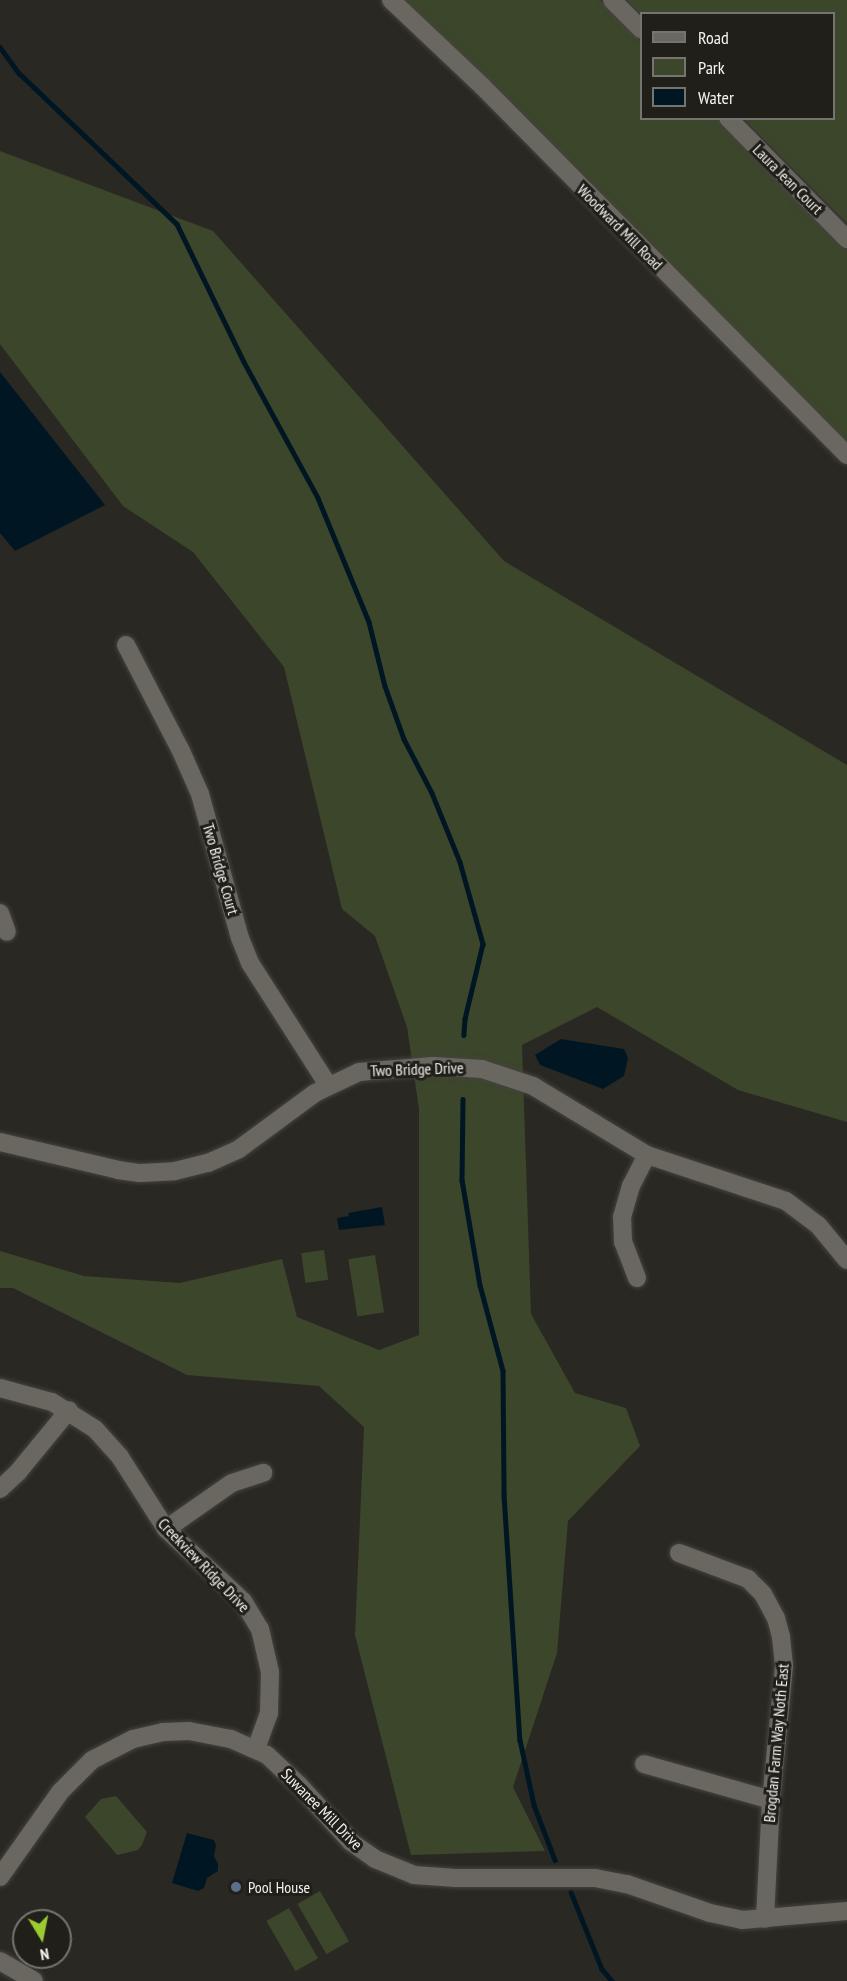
<!DOCTYPE html>
<html>
<head>
<meta charset="utf-8">
<style>
  body { margin:0 }
  #map { position:relative; width:847px; height:1981px; overflow:hidden; background:#2a2823; font-family:"PT Sans Narrow",sans-serif }
  div>[style] { position:absolute }
  .green>* { inset:0; background:#3c462b; transform-origin:0 0 }
  .water>* { inset:0; background:#001723 }
  .stream>* { height:4.5px; margin:-2.25px; padding:0 2.25px; transform-origin:2.25px; border-radius:2.25px; background:#001723 }
  .roads { filter:drop-shadow(0 0 2px #44433e) drop-shadow(0 0 2px #44433e) }
  .minor>* { height:18px; margin:-9px; padding:0 9px; transform-origin:9px; border-radius:9px; background:#6a6761 }
  .dots>* { width:16px; height:16px; translate:-50% -50%; box-sizing:border-box; border:3px solid #211f1a; border-radius:50% }
  span { translate:-50% -50%; white-space:nowrap; text-align:center; line-height:1.15; -webkit-text-stroke:6px #211f1a; paint-order:stroke }
  .street-label { font-size:16px; color:#f4f3ef }
  .poi-label { font-size:16px; color:#f4f3ef }
  .left { translate:0 -50%; text-align:left }
  .legend { position:absolute; left:640px; top:12px; width:195px; height:108px; box-sizing:border-box; background:#211f1a; border:2px solid #75746f; margin:0; padding:8px 10px; list-style:none; font-size:18px; color:#f4f3ef }
  .legend li { display:flex; align-items:center; gap:12px; height:30px }
  .legend b { width:30px; border:2px solid #75746f }
  .north { position:absolute; left:12px; top:1909px; width:60px; height:60px; box-sizing:border-box; background:#211f1a; border:2px solid #75746f; border-radius:50%; rotate:170deg; font-size:16px; font-weight:700; line-height:24px; text-align:center; color:#f4f3ef }
  .north::after { content:''; display:block; margin:auto; width:21px; height:27px; background:#9cca31; clip-path:polygon(50% 0,100% 100%,50% 72%,0 100%) }
</style>
</head>
<body>
<div id="map">
  <div class="green">
    <i style="clip-path:polygon(403px 0,600px 0,641px 42px,642px 118px,717px 119px,847px 250px,847px 444px)"></i>
    <i style="clip-path:polygon(626px 0,847px 0,847px 223px,744px 119px,834px 118px,834px 14px,641px 15px)"></i>
    <i style="clip-path:polygon(0 151px,213px 231px,504px 561px,847px 765px,847px 1122px,738px 1090px,597px 1007px,522px 1045px,531px 1314px,575px 1393px,626px 1408px,640px 1446px,568px 1521px,557px 1653px,513px 1787px,545px 1851px,411px 1855px,355px 1635px,364px 1427px,319px 1386px,187px 1375px,13px 1288px,0 1288px,0 1251px,84px 1276px,180px 1283px,282px 1259px,297px 1317px,379px 1350px,419px 1335px,419px 1109px,407px 1027px,375px 936px,342px 909px,284px 667px,193px 552px,123px 506px,0 344px)"></i>
    <i style="left:324px;top:1250px;width:30px;height:23px;rotate:82deg"></i>
    <i style="left:375px;top:1255px;width:58px;height:27px;rotate:81deg"></i>
    <i style="clip-path:polygon(116px 1796px,147px 1832px,142px 1845px,138px 1850px,117px 1855px,85px 1817px,101px 1799px)"></i>
    <i style="left:320px;top:1891px;width:58px;height:26px;rotate:60deg"></i>
    <i style="left:289px;top:1908px;width:58px;height:26px;rotate:60deg"></i>
  </div>
  <div class="water">
    <i style="clip-path:polygon(0 372px,105px 505px,15px 551px,0 533px)"></i>
    <i style="clip-path:polygon(561px 1039px,624px 1049px,628px 1058px,624px 1076px,603px 1089px,540px 1065px,535px 1055px)"></i>
    <i style="clip-path:polygon(382px 1207px,385px 1225px,339px 1230px,337px 1218px,349px 1216px,348px 1213px)"></i>
    <i style="clip-path:polygon(187px 1833px,214px 1840px,216px 1845px,214px 1856px,218px 1864px,218px 1871px,207px 1878px,204px 1888px,198px 1891px,172px 1883px)"></i>
  </div>
  <div class="stream">
    <i style="left:0;top:47px;width:32px;rotate:54deg"></i>
    <i style="left:19px;top:73px;width:219px;rotate:43.7deg"></i>
    <i style="left:177px;top:224px;width:153px;rotate:64.1deg"></i>
    <i style="left:244px;top:362px;width:155px;rotate:61.4deg"></i>
    <i style="left:318px;top:498px;width:134px;rotate:67.6deg"></i>
    <i style="left:369px;top:622px;width:66px;rotate:76deg"></i>
    <i style="left:385px;top:686px;width:56px;rotate:70.3deg"></i>
    <i style="left:404px;top:739px;width:61px;rotate:62.6deg"></i>
    <i style="left:432px;top:793px;width:74px;rotate:67.9deg"></i>
    <i style="left:460px;top:862px;width:85px;rotate:74.3deg"></i>
    <i style="left:483px;top:944px;width:77px;rotate:103.5deg"></i>
    <i style="left:465px;top:1019px;width:16px;rotate:94deg"></i>
    <i style="left:463px;top:1099px;width:81px;rotate:90.7deg"></i>
    <i style="left:462px;top:1180px;width:107px;rotate:80.3deg"></i>
    <i style="left:480px;top:1285px;width:89px;rotate:75deg"></i>
    <i style="left:503px;top:1371px;width:124px;rotate:89.5deg"></i>
    <i style="left:504px;top:1495px;width:246px;rotate:86.3deg"></i>
    <i style="left:520px;top:1740px;width:66px;rotate:77.8deg"></i>
    <i style="left:534px;top:1805px;width:59px;rotate:69.1deg"></i>
    <i style="left:571px;top:1892px;width:83px;rotate:68.1deg"></i>
    <i style="left:602px;top:1969px;width:16px;rotate:50deg"></i>
  </div>
  <div class="roads">
    <div class="minor">
      <i style="left:391px;top:0;width:125px;rotate:43.4deg"></i>
      <i style="left:482px;top:86px;width:519px;rotate:45.31deg"></i>
      <i style="left:612px;top:0;width:42px;rotate:45deg"></i>
      <i style="left:728px;top:118px;width:170px;rotate:45.5deg"></i>
      <i style="left:126px;top:645px;width:119px;rotate:62.6deg"></i>
      <i style="left:181px;top:751px;width:47px;rotate:66.2deg"></i>
      <i style="left:200px;top:794px;width:149px;rotate:74.5deg"></i>
      <i style="left:240px;top:938px;width:27px;rotate:68deg"></i>
      <i style="left:250px;top:963px;width:145px;rotate:57.4deg"></i>
      <i style="left:0;top:913px;width:20px;rotate:70deg"></i>
      <i style="left:0;top:1142px;width:121px;rotate:13.3deg"></i>
      <i style="left:118px;top:1170px;width:22px;rotate:8deg"></i>
      <i style="left:140px;top:1173px;width:35px;rotate:-3deg"></i>
      <i style="left:175px;top:1171px;width:34px;rotate:-14deg"></i>
      <i style="left:208px;top:1163px;width:34px;rotate:-24deg"></i>
      <i style="left:239px;top:1149px;width:94px;rotate:-36.4deg"></i>
      <i style="left:315px;top:1093px;width:49px;rotate:-25.5deg"></i>
      <i style="left:359px;top:1072px;width:74px;rotate:-4.6deg"></i>
      <i style="left:433px;top:1066px;width:49px;rotate:3.5deg"></i>
      <i style="left:482px;top:1069px;width:54px;rotate:18.4deg"></i>
      <i style="left:533px;top:1086px;width:133px;rotate:31.2deg"></i>
      <i style="left:647px;top:1155px;width:146px;rotate:18.3deg"></i>
      <i style="left:786px;top:1201px;width:40px;rotate:37deg"></i>
      <i style="left:818px;top:1225px;width:45px;rotate:50.4deg"></i>
      <i style="left:637px;top:1278px;width:39px;rotate:-111deg"></i>
      <i style="left:623px;top:1242px;width:25px;rotate:-92deg"></i>
      <i style="left:622px;top:1217px;width:32px;rotate:-74deg"></i>
      <i style="left:631px;top:1186px;width:35px;rotate:-63deg"></i>
      <i style="left:0;top:1388px;width:54px;rotate:15.1deg"></i>
      <i style="left:52px;top:1402px;width:51px;rotate:32.1deg"></i>
      <i style="left:95px;top:1429px;width:38px;rotate:48deg"></i>
      <i style="left:120px;top:1457px;width:85px;rotate:57.4deg"></i>
      <i style="left:166px;top:1529px;width:105px;rotate:43.1deg"></i>
      <i style="left:243px;top:1601px;width:33px;rotate:59deg"></i>
      <i style="left:260px;top:1629px;width:44px;rotate:76.9deg"></i>
      <i style="left:270px;top:1672px;width:41px;rotate:91.4deg"></i>
      <i style="left:269px;top:1713px;width:38px;rotate:110deg"></i>
      <i style="left:0;top:1489px;width:25px;rotate:-43deg"></i>
      <i style="left:18px;top:1472px;width:80px;rotate:-50.6deg"></i>
      <i style="left:166px;top:1529px;width:80px;rotate:-34.9deg"></i>
      <i style="left:232px;top:1483px;width:33px;rotate:-18deg"></i>
      <i style="left:679px;top:1553px;width:74px;rotate:20.6deg"></i>
      <i style="left:748px;top:1579px;width:21px;rotate:45deg"></i>
      <i style="left:763px;top:1594px;width:27px;rotate:62deg"></i>
      <i style="left:776px;top:1618px;width:20px;rotate:75deg"></i>
      <i style="left:781px;top:1637px;width:29px;rotate:84deg"></i>
      <i style="left:784px;top:1666px;width:135px;rotate:95.5deg"></i>
      <i style="left:771px;top:1800px;width:119px;rotate:92.9deg"></i>
      <i style="left:644px;top:1764px;width:132px;rotate:15.8deg"></i>
      <i style="left:0;top:1877px;width:105px;rotate:-54.7deg"></i>
      <i style="left:61px;top:1791px;width:44px;rotate:-45deg"></i>
      <i style="left:92px;top:1760px;width:46px;rotate:-27.1deg"></i>
      <i style="left:133px;top:1739px;width:31px;rotate:-13deg"></i>
      <i style="left:163px;top:1732px;width:26px;rotate:-2deg"></i>
      <i style="left:189px;top:1731px;width:43px;rotate:10.8deg"></i>
      <i style="left:231px;top:1739px;width:39px;rotate:24deg"></i>
      <i style="left:267px;top:1755px;width:44px;rotate:43.2deg"></i>
      <i style="left:299px;top:1785px;width:77px;rotate:47.6deg"></i>
      <i style="left:351px;top:1842px;width:29px;rotate:35deg"></i>
      <i style="left:375px;top:1859px;width:42px;rotate:22.3deg"></i>
      <i style="left:414px;top:1875px;width:42px;rotate:4.1deg"></i>
      <i style="left:456px;top:1878px;width:139px"></i>
      <i style="left:595px;top:1878px;width:33px;rotate:11deg"></i>
      <i style="left:627px;top:1884px;width:88px;rotate:19.3deg"></i>
      <i style="left:710px;top:1913px;width:33px;rotate:12deg"></i>
      <i style="left:742px;top:1920px;width:105px;rotate:-4.9deg"></i>
      <i style="left:0;top:1961px;width:39px;rotate:30deg"></i>
    </div>
  </div>
  <div class="dots">
    <i style="left:236px;top:1887px;background:#5c6f8a"></i>
  </div>
  <div class="street-label">
    <span style="left:788px;top:179px;rotate:45deg">Laura Jean Court</span>
    <span style="left:620px;top:227px;rotate:45deg">Woodward Mill Road</span>
    <span style="left:221px;top:869px;rotate:74deg">Two Bridge Court</span>
    <span style="left:417px;top:1069px;rotate:-2deg">Two Bridge Drive</span>
    <span style="left:204px;top:1565px;rotate:46deg">Creekview Ridge Drive</span>
    <span style="left:776px;top:1743px;rotate:-85deg">Brogdan Farm Way Noth East</span>
    <span style="left:322px;top:1809px;rotate:45deg">Suwanee Mill Drive</span>
  </div>
  <div class="poi-label">
    <span class="left" style="left:248px;top:1887px">Pool House</span>
  </div>
  <ul class="legend">
  <li><b style="height:8px;background:#6a6761"></b>Road</li>
  <li><b style="height:16px;background:#3c462b"></b>Park</li>
  <li><b style="height:16px;background:#001723"></b>Water</li>
  </ul>
  <div class="north">N</div>
</div>
</body>
</html>
